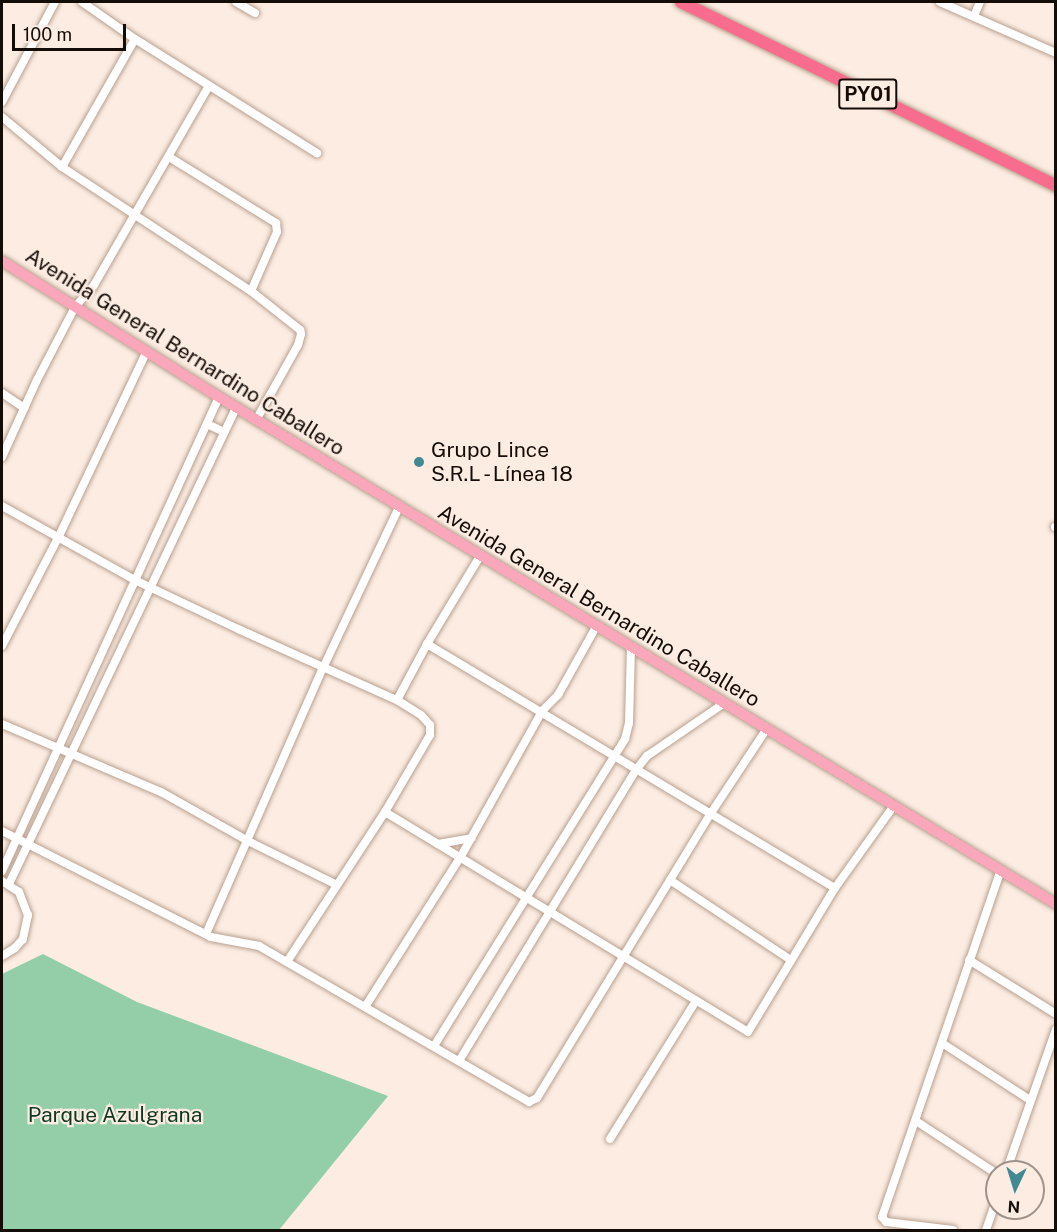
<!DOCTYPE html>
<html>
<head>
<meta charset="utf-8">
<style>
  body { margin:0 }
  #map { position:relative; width:1057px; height:1232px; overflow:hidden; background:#fcece2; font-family:"Public Sans",sans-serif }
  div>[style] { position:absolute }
  .green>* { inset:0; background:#93cea9 }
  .roads { filter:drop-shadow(0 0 2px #b8a08f) drop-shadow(0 0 2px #b8a08f) }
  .minor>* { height:8px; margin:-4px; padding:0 4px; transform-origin:4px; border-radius:4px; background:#fff }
  .major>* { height:10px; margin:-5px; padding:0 5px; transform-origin:5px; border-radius:5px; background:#fba7bb }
  .highway>* { height:12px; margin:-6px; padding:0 6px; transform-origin:6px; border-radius:6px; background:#f86c8d }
  .dots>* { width:16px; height:16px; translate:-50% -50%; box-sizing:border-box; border:3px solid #fcece2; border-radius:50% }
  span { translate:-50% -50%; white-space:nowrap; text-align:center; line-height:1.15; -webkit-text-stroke:4.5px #fcece2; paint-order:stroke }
  .shield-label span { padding:2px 4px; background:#fcece2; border:2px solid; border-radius:4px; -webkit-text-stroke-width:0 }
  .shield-label { font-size:20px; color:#140c07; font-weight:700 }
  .street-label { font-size:21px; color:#140c07 }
  .poi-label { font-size:21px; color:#140c07 }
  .left { translate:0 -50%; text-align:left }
  .park-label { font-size:21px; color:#0e3822 }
  .frame { position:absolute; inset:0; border:3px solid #140c07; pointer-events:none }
  .north { position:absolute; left:985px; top:1160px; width:60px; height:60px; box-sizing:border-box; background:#fcece2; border:2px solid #9f928a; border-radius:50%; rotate:184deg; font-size:16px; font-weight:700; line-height:24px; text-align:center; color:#140c07 }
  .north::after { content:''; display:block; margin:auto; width:21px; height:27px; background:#428993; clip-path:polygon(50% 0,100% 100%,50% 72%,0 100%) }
  .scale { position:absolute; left:12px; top:24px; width:114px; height:27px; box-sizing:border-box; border:3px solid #140c07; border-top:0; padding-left:8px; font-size:18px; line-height:21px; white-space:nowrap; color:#140c07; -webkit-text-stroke:4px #fcece2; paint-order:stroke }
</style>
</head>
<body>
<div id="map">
  <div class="green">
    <i style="clip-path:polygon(43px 954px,137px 1002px,388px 1096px,279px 1230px,2px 1230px,2px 974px)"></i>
  </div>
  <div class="roads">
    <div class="minor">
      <i style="left:82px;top:2px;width:65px;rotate:34.9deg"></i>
      <i style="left:135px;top:39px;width:215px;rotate:32.1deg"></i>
      <i style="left:236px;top:2px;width:22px;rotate:30deg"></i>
      <i style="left:940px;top:2px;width:127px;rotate:23.7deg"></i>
      <i style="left:974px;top:16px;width:15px;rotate:-67deg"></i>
      <i style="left:2px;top:102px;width:113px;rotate:-62.1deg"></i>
      <i style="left:2px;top:117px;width:78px;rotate:39.8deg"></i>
      <i style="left:62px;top:167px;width:226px;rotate:33.3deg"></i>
      <i style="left:251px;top:291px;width:63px;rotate:38.5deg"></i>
      <i style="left:300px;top:330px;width:4px;rotate:76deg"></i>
      <i style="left:301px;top:334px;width:11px;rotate:105deg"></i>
      <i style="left:298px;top:345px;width:86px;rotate:119.2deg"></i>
      <i style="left:169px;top:157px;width:126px;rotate:31.7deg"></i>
      <i style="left:276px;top:223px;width:9px;rotate:84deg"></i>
      <i style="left:277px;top:232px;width:64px;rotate:113.8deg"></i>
      <i style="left:62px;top:167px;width:147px;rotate:-60.3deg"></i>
      <i style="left:2px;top:393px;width:27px;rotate:34deg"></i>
      <i style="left:207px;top:424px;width:19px;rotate:25deg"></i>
      <i style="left:2px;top:457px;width:85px;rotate:-65.6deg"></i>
      <i style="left:37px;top:380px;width:82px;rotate:-62.5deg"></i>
      <i style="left:75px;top:307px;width:29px;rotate:-49deg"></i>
      <i style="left:94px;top:285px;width:230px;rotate:-60deg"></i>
      <i style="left:2px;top:506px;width:154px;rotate:29.1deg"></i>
      <i style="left:137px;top:581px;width:112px;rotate:25.4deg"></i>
      <i style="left:238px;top:629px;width:174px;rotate:24.1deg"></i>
      <i style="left:397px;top:700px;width:28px;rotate:32deg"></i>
      <i style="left:421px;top:715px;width:13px;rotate:48deg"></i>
      <i style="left:430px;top:725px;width:10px;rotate:90deg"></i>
      <i style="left:430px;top:735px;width:89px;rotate:120.3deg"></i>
      <i style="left:385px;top:812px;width:179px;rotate:123.2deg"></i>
      <i style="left:1055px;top:527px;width:1px"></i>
      <i style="left:427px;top:644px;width:475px;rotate:30.9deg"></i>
      <i style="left:2px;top:646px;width:124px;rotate:-62.6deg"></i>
      <i style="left:59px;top:536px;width:203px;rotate:-64.6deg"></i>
      <i style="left:397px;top:700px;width:64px;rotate:-61.8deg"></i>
      <i style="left:427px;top:644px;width:103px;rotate:-58.9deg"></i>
      <i style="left:2px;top:724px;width:173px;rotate:23.2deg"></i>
      <i style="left:161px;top:792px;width:100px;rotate:29.4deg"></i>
      <i style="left:248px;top:841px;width:99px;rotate:26.3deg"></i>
      <i style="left:385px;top:812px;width:424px;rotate:31.2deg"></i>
      <i style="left:748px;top:1032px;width:168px;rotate:-58.9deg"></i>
      <i style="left:835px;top:888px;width:100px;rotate:-54.4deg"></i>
      <i style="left:2px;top:831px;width:234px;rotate:26.9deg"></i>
      <i style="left:211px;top:937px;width:49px;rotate:10.6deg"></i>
      <i style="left:259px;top:946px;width:312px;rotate:30deg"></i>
      <i style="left:529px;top:1102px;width:9px;rotate:-27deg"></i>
      <i style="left:537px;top:1098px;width:334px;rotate:-58.6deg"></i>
      <i style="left:711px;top:813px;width:100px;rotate:-56.5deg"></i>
      <i style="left:438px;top:844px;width:34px;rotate:-10deg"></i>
      <i style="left:2px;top:871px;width:521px;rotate:-65.4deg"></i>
      <i style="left:670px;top:880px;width:145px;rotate:33.5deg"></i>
      <i style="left:2px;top:881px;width:20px;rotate:33deg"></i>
      <i style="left:19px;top:892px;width:25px;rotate:69deg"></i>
      <i style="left:28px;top:915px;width:25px;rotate:102deg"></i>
      <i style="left:23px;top:939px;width:12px;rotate:132deg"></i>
      <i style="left:15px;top:948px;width:15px;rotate:148deg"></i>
      <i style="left:9px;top:884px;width:527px;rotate:-64.5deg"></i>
      <i style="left:206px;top:934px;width:291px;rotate:-66.3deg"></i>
      <i style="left:323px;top:668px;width:178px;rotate:-64.7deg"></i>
      <i style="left:969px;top:960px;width:102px;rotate:31.8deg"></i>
      <i style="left:365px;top:1007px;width:177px;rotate:-57.5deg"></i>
      <i style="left:460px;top:858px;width:168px;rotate:-60.8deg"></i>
      <i style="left:542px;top:711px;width:23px;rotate:-45deg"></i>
      <i style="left:558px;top:695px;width:78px;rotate:-60.8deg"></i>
      <i style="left:942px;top:1043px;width:105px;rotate:32.9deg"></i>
      <i style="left:434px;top:1046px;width:362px;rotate:-58.1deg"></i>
      <i style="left:625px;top:739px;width:16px;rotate:-76deg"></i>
      <i style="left:629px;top:723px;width:75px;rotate:-88.5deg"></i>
      <i style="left:459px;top:1061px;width:341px;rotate:-58.7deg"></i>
      <i style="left:636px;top:770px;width:18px;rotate:-52deg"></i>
      <i style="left:647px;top:756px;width:92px;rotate:-34.4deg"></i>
      <i style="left:916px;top:1121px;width:97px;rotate:33.2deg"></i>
      <i style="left:610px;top:1139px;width:163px;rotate:-58.1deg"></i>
      <i style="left:1006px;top:1172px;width:151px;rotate:-70.7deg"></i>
      <i style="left:953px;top:1230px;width:67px;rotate:-173.2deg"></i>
      <i style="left:886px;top:1222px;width:6px;rotate:-129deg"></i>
      <i style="left:882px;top:1217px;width:364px;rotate:-71.1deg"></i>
      <i style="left:986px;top:1230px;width:34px;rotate:-71deg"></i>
    </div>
    <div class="major">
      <i style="left:2px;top:261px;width:256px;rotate:32.1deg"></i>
      <i style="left:219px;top:397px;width:979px;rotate:31.2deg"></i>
    </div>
    <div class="highway">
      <i style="left:681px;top:2px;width:418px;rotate:26.1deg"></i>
    </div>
  </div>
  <div class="dots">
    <i style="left:419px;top:462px;background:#428993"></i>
  </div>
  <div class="shield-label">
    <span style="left:868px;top:94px">PY01</span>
  </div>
  <div class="street-label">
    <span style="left:185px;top:352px;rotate:32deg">Avenida General Bernardino Caballero</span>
    <span style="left:599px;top:606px;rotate:31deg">Avenida General Bernardino Caballero</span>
  </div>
  <div class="poi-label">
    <span class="left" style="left:431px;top:462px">Grupo Lince<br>S.R.L - Línea 18</span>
  </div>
  <div class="park-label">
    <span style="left:115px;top:1115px">Parque Azulgrana</span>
  </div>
  <div class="frame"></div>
  <div class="north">N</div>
  <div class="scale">100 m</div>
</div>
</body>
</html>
